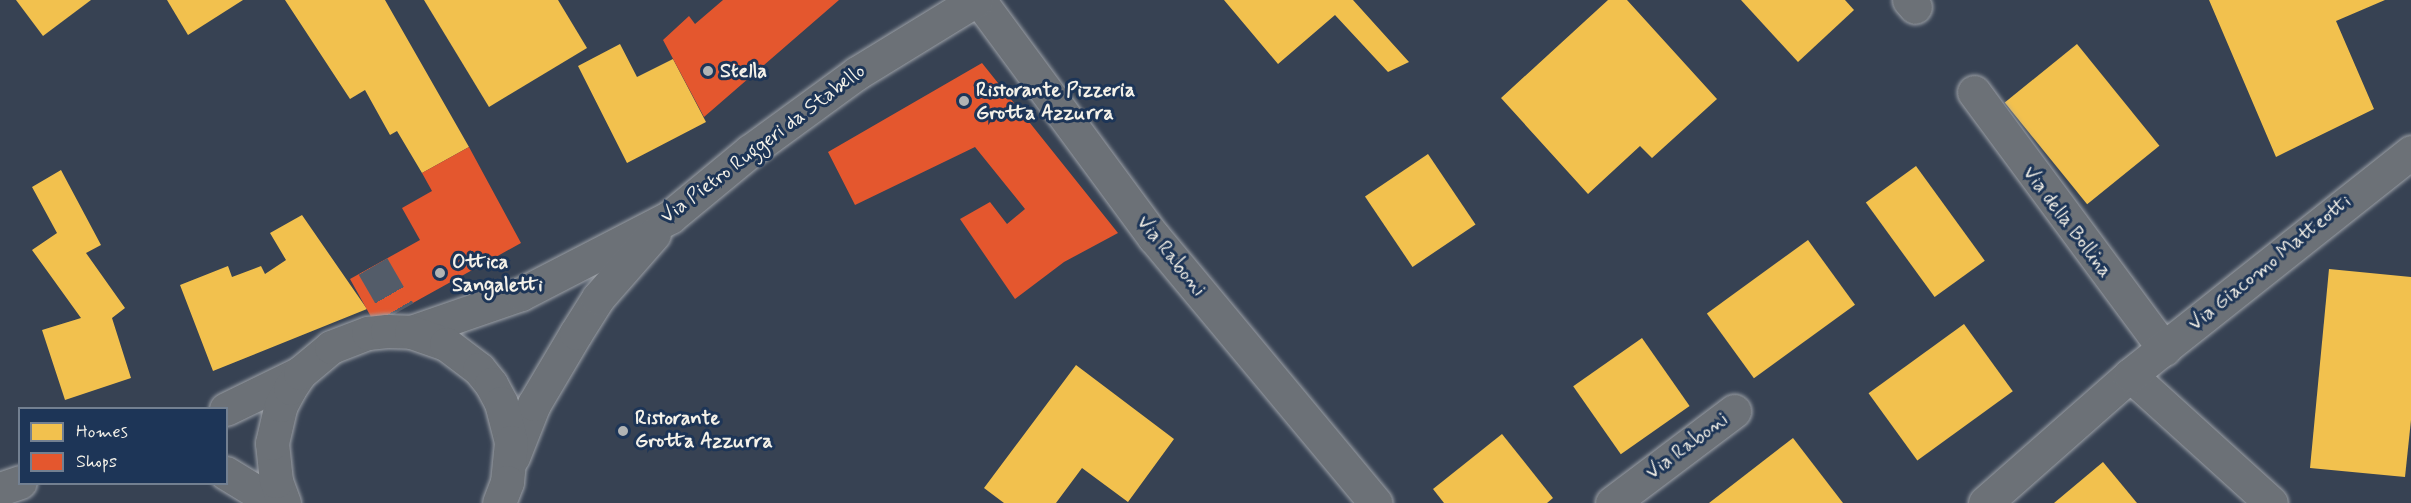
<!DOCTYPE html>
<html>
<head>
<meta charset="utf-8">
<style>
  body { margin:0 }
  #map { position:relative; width:2411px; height:503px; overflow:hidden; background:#374253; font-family:Mynerve,sans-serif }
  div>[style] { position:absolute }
  .homes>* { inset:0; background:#f2c14e; transform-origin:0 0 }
  .shops>* { inset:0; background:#e4572e }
  .minor-tunnel>* { height:33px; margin-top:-16.5px; transform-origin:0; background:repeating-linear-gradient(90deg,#535c69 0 33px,transparent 0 49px) }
  .roads { filter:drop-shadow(0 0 2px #9da1a7) drop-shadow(0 0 2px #9da1a7) }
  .minor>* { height:33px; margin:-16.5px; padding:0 16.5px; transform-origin:16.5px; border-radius:16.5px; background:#6c7177 }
  .major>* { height:33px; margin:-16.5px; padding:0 16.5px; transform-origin:16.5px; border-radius:16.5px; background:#6c7177 }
  .dots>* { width:16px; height:16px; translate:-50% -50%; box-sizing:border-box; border:3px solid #1d3557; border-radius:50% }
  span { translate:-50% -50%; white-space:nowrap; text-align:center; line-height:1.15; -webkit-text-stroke:6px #1d3557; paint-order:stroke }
  .poi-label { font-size:20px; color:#f4f1e8; font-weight:700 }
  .left { translate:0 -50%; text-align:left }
  .street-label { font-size:20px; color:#f4f1e8 }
  .legend { position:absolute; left:18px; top:407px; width:210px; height:78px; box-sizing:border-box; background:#1d3557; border:2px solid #738091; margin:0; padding:8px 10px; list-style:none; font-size:18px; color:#f4f1e8 }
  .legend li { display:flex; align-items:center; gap:12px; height:30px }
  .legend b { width:30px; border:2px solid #738091 }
</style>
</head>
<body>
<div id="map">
  <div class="homes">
    <i style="clip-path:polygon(16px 0,91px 0,43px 36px)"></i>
    <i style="clip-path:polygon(167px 0,243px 0,188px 35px)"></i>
    <i style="clip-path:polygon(285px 0,385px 0,469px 147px,422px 173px,397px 131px,390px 135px,365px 90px,350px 99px)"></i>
    <i style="clip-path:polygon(424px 0,558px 0,587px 48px,489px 107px)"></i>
    <i style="clip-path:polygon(1224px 0,1353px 0,1409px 62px,1388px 72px,1335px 15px,1278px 64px)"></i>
    <i style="clip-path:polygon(1608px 0,1627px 0,1717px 99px,1652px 158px,1640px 146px,1588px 194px,1501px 98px)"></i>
    <i style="clip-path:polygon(1741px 0,1845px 0,1854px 10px,1798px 62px)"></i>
    <i style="clip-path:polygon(2209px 0,2385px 0,2336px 21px,2374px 109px,2276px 157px)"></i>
    <i style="clip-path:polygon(620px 44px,637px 77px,673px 59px,706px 122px,627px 163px,578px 66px)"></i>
    <i style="left:2077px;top:44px;width:131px;height:93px;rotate:51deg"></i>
    <i style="left:1428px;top:154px;width:85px;height:76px;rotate:56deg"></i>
    <i style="left:1916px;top:166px;width:117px;height:62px;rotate:54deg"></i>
    <i style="clip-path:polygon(61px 170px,101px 245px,86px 253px,125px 308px,112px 318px,131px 378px,65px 400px,42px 330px,81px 318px,32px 250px,57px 233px,32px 187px)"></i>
    <i style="clip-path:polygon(302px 215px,367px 309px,213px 371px,180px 285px,228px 266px,232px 277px,261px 266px,265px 274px,286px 260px,270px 233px)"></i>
    <i style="left:1808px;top:240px;width:80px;height:125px;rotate:54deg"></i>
    <i style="clip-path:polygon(2329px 269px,2411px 277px,2411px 420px,2405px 477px,2310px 468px)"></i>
    <i style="left:1964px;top:324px;width:83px;height:118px;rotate:54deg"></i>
    <i style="left:1642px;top:338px;width:83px;height:84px;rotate:55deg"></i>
    <i style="clip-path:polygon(1076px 365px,1174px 439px,1128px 502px,1082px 468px,1056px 503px,1004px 503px,984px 488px)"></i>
    <i style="clip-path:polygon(1502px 434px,1553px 498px,1547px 503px,1444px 503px,1433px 489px)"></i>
    <i style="clip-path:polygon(1793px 438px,1843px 503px,1709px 503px)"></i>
    <i style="clip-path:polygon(2103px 462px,2137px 503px,2054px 503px)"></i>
  </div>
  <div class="shops">
    <i style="clip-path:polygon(723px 0,839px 0,704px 117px,663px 40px,689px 16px,695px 24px)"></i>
    <i style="clip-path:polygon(982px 63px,1118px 233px,1064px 262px,1015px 299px,960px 219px,990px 202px,1007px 224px,1025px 209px,975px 147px,855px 205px,828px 152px)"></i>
    <i style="clip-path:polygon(469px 147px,521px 243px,375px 324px,350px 279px,420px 240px,402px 208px,432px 191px,422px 173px)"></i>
  </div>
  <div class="minor-tunnel">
    <i style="left:373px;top:266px;width:52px;rotate:60deg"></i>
  </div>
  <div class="roads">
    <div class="minor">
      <i style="left:979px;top:0;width:295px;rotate:53.6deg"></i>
      <i style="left:1154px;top:237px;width:346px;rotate:50.2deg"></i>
      <i style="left:1909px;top:0;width:9px;rotate:49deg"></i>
      <i style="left:1974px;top:92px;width:320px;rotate:53.5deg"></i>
      <i style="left:2130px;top:375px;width:190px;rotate:42.2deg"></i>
      <i style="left:226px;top:409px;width:82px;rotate:-25.9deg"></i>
      <i style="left:226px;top:473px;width:57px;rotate:31.5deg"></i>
      <i style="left:0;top:489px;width:21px;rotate:-19deg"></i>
      <i style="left:1612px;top:503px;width:153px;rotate:-37deg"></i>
      <i style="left:1985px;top:503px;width:193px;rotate:-41.4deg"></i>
      <i style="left:2130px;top:375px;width:359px;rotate:-38.4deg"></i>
    </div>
    <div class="major">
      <i style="left:411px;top:332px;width:116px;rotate:-19.1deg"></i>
      <i style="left:521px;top:294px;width:168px;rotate:-27.3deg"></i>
      <i style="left:670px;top:217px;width:104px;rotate:-39.5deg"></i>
      <i style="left:750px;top:151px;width:132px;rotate:-36.1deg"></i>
      <i style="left:857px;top:73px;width:140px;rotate:-31.5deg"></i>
      <i style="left:513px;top:457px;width:57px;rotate:-68.4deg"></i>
      <i style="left:534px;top:404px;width:82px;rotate:-59.4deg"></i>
      <i style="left:576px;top:333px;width:41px;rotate:-57.8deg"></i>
      <i style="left:598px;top:298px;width:85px;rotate:-48.8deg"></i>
      <i style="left:284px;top:503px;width:23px;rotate:-110deg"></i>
      <i style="left:276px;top:481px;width:38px;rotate:-96deg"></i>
      <i style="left:272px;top:443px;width:39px;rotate:-77deg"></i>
      <i style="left:281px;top:405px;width:19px;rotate:-62deg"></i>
      <i style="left:290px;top:388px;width:18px;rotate:-56deg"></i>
      <i style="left:300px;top:373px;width:40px;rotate:-40deg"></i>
      <i style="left:331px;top:347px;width:40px;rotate:-21deg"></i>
      <i style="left:368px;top:333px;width:19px;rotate:-6deg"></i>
      <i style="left:387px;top:331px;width:24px;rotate:2deg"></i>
      <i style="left:411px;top:332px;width:37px;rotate:19deg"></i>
      <i style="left:446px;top:344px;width:41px;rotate:37.1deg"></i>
      <i style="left:479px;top:369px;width:19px;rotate:51deg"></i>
      <i style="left:491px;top:384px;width:21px;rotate:62deg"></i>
      <i style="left:501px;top:403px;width:40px;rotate:75.6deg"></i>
      <i style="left:511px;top:442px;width:40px;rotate:95.7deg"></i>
      <i style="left:507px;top:482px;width:22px;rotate:111deg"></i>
    </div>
  </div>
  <div class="dots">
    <i style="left:708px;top:71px;background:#b2b4b4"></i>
    <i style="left:964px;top:101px;background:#b2b4b4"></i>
    <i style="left:440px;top:273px;background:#b2b4b4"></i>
    <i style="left:623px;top:431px;background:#b2b4b4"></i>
  </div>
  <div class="poi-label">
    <span class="left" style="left:720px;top:71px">Stella</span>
    <span class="left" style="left:976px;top:102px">Ristorante Pizzeria<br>Grotta Azzurra</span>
    <span class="left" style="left:452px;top:274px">Ottica<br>Sangaletti</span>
    <span class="left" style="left:635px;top:430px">Ristorante<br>Grotta Azzurra</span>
  </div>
  <div class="street-label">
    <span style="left:763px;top:144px;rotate:-37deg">Via Pietro Ruggeri da Stabello</span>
    <span style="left:2067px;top:222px;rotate:53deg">Via della Bollina</span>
    <span style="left:1171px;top:256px;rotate:51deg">Via Raboni</span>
    <span style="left:2270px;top:263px;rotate:-39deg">Via Giacomo Matteotti</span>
    <span style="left:1687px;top:446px;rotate:-37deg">Via Raboni</span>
  </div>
  <ul class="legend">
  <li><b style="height:16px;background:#f2c14e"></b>Homes</li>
  <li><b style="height:16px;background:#e4572e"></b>Shops</li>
  </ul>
</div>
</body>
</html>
